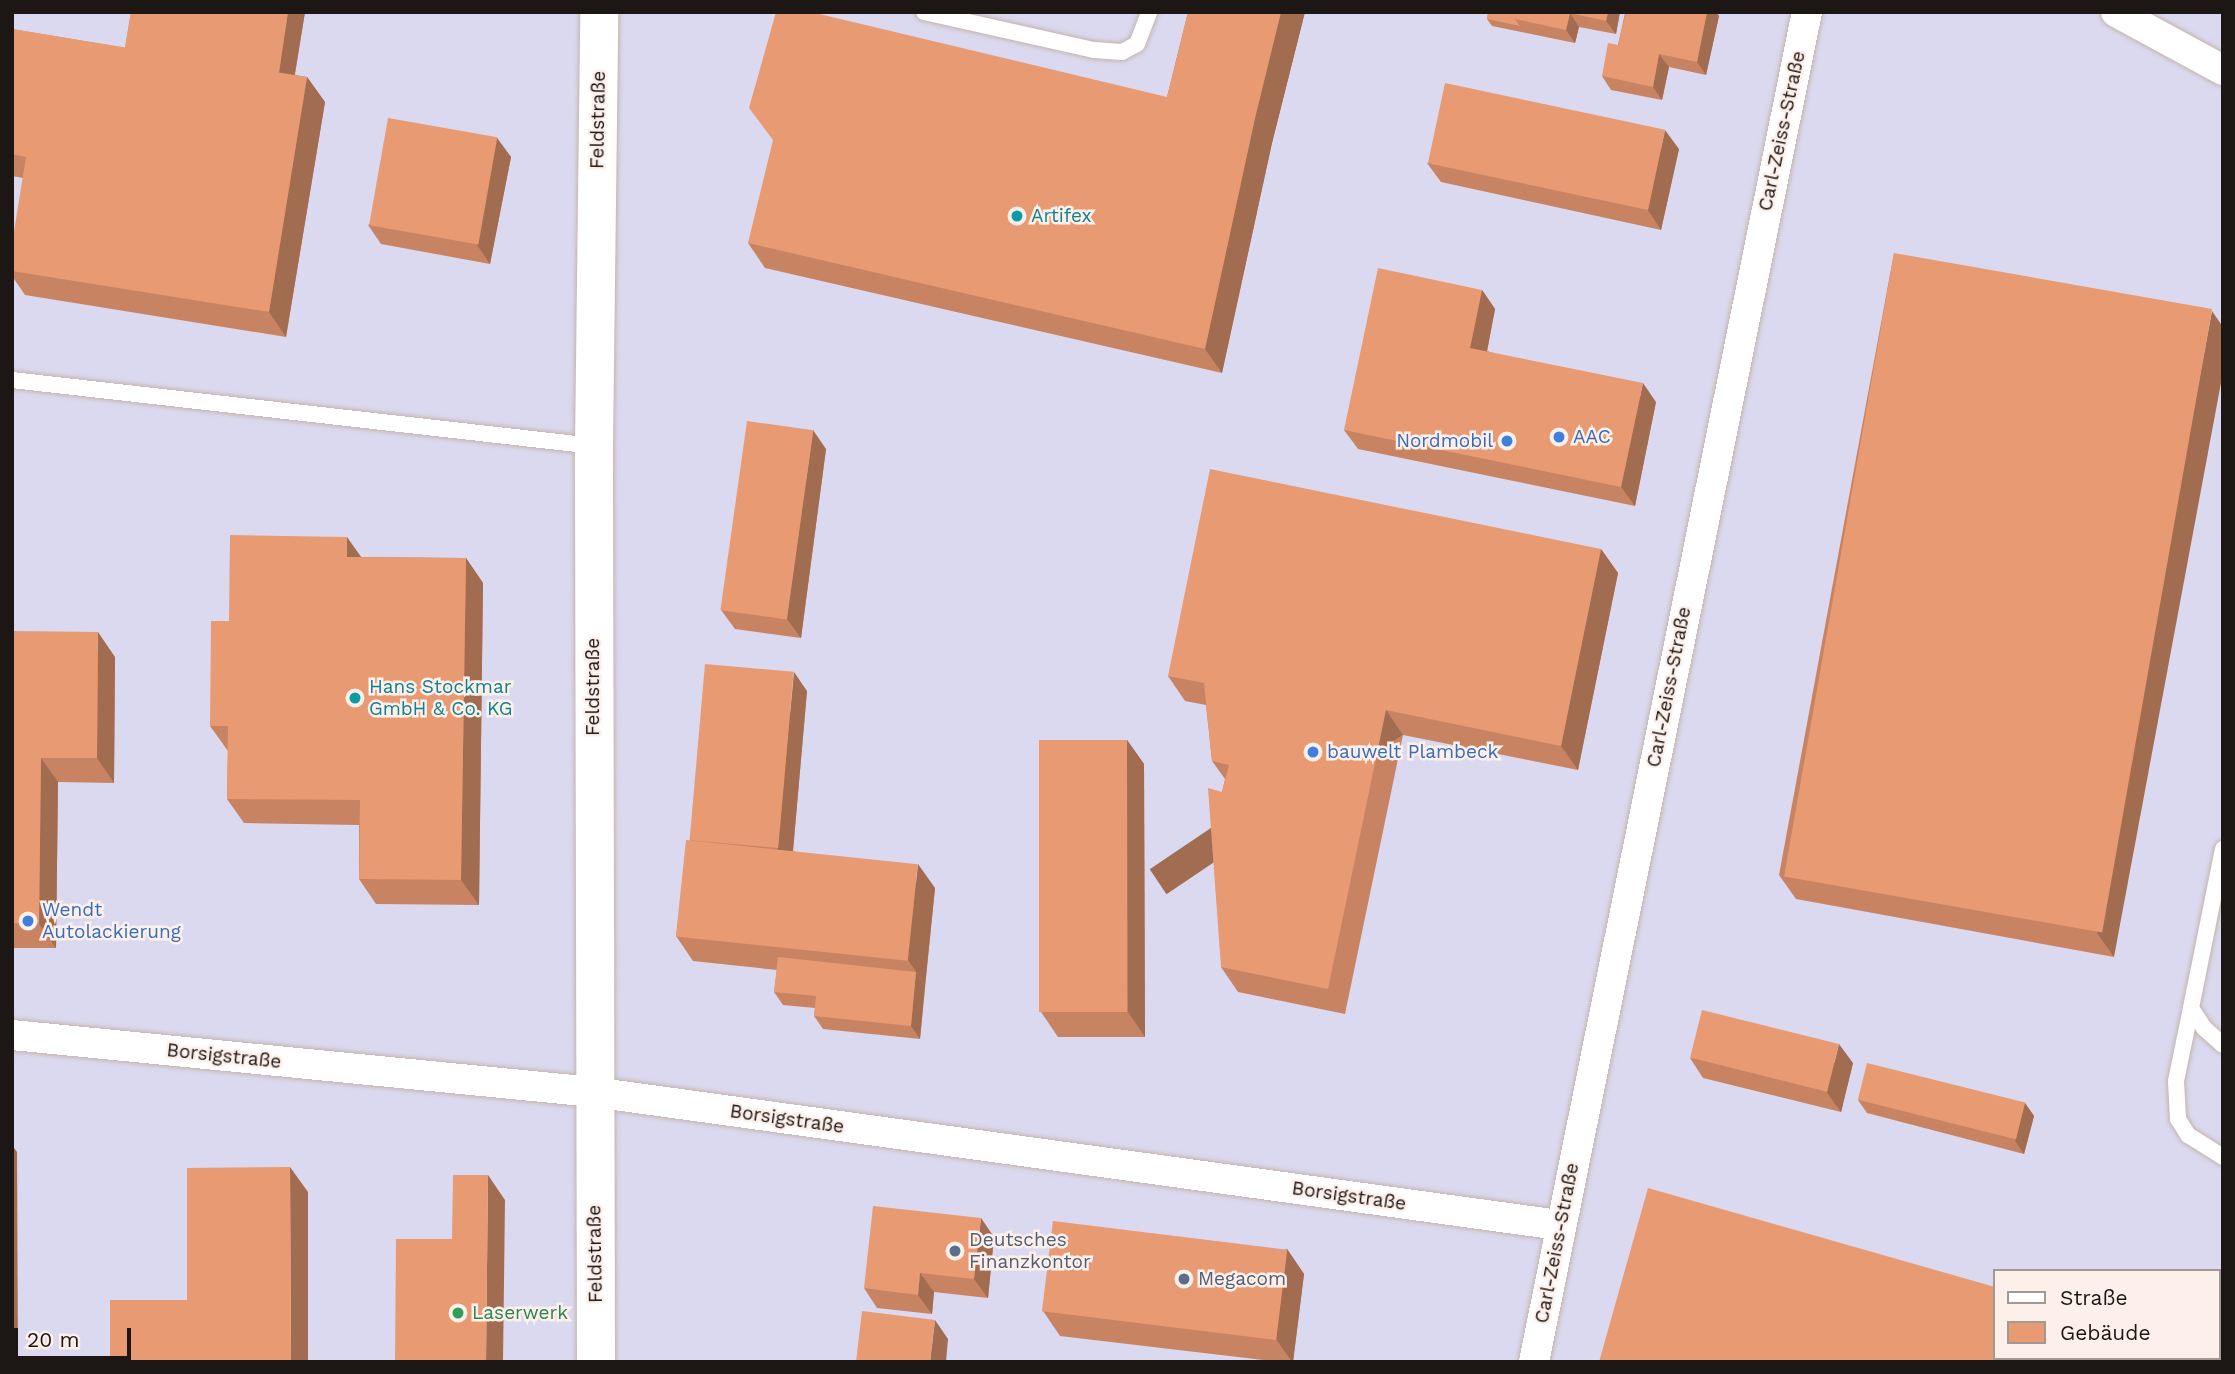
<!DOCTYPE html>
<html>
<head>
<meta charset="utf-8">
<style>
  body { margin:0 }
  #map { position:relative; width:2235px; height:1374px; overflow:hidden; background:#f3e2da; font-family:"Work Sans",sans-serif }
  div>[style] { position:absolute }
  .commercial>* { inset:0; background:#dbd9ef }
  .roads { filter:drop-shadow(0 0 2px #c3b4ac) drop-shadow(0 0 2px #c3b4ac) }
  .lane>* { height:16px; margin:-8px; padding:0 8px; transform-origin:8px; border-radius:8px; background:#fff }
  .street>* { height:30px; margin:-15px; padding:0 15px; transform-origin:15px; border-radius:15px; background:#fff }
  .secondary>* { height:38px; margin:-19px; padding:0 19px; transform-origin:19px; border-radius:19px; background:#fff }
  .wall>* { inset:0; background:#c88462 }
  .shaded-wall>* { inset:0; background:#a26c50; transform-origin:0 0 }
  .building>* { inset:0; background:#e89a72; transform-origin:0 0 }
  .dots>* { width:19px; height:19px; translate:-50% -50%; box-sizing:border-box; border:4px solid #fdf0ea; border-radius:50% }
  span { translate:-50% -50%; white-space:nowrap; text-align:center; line-height:1.15; -webkit-text-stroke:5px #fdf0ea; paint-order:stroke }
  .street-label { font-size:19px; color:#1c1614 }
  .culture-label { font-size:19px; color:#0d838f }
  .left { translate:0 -50%; text-align:left }
  .shop-label { font-size:19px; color:#366cbe }
  .right { translate:-100% -50%; text-align:right }
  .service-label { font-size:19px; color:#4e5e75 }
  .leisure-label { font-size:19px; color:#27864d }
  .frame { position:absolute; inset:0; border:14px solid #1c1614; pointer-events:none }
  .legend { position:absolute; left:1993px; top:1269px; width:228px; height:91px; box-sizing:border-box; background:#fdf0ea; border:2px solid #a39994; margin:0; padding:9px 12px; list-style:none; font-size:21px; color:#1c1614 }
  .legend li { display:flex; align-items:center; gap:14px; height:35px }
  .legend b { width:35px; border:2px solid #a39994 }
  .scale { position:absolute; left:14px; top:1328px; width:117px; height:32px; box-sizing:border-box; border:4px solid #1c1614; border-top:0; padding-left:9px; font-size:21px; line-height:24px; white-space:nowrap; color:#1c1614; -webkit-text-stroke:5px #fdf0ea; paint-order:stroke }
</style>
</head>
<body>
<div id="map">
  <div class="commercial">
    <i style="clip-path:polygon(evenodd,12px 12px,2223px 12px,2223px 1362px,12px 1362px,12px 12px,1995px 1271px,2219px 1271px,2219px 1358px,1995px 1358px,1995px 1271px)"></i>
  </div>
  <div class="roads">
    <div class="lane">
      <i style="left:924px;top:12px;width:174px;rotate:12.6deg"></i>
      <i style="left:1094px;top:50px;width:28px;rotate:4deg"></i>
      <i style="left:1122px;top:52px;width:17px;rotate:-28deg"></i>
      <i style="left:1137px;top:44px;width:34px;rotate:-69deg"></i>
      <i style="left:12px;top:380px;width:586px;rotate:6.47deg"></i>
      <i style="left:2223px;top:849px;width:162px;rotate:101.4deg"></i>
      <i style="left:2191px;top:1008px;width:24px;rotate:57deg"></i>
      <i style="left:2204px;top:1028px;width:25px;rotate:42deg"></i>
      <i style="left:2191px;top:1008px;width:75px;rotate:101.6deg"></i>
      <i style="left:2176px;top:1081px;width:38px;rotate:87deg"></i>
      <i style="left:2178px;top:1119px;width:19px;rotate:58deg"></i>
      <i style="left:2188px;top:1135px;width:41px;rotate:32.2deg"></i>
    </div>
    <div class="street">
      <i style="left:2116px;top:12px;width:122px;rotate:28.5deg"></i>
      <i style="left:12px;top:1035px;width:584px;rotate:5.6deg"></i>
      <i style="left:593px;top:1092px;width:975px;rotate:7.84deg"></i>
      <i style="left:1534px;top:1362px;width:1377px;rotate:-78.57deg"></i>
    </div>
    <div class="secondary">
      <i style="left:596px;top:1362px;width:916px;rotate:-90.13deg"></i>
      <i style="left:594px;top:446px;width:434px;rotate:-89.3deg"></i>
    </div>
  </div>
  <div class="wall">
    <i style="clip-path:polygon(131px 12px,305px 12px,295px 75px,307px 77px,325px 102px,286px 337px,25px 295px,12px 276px,23px 178px,12px 176px,12px 29px,125px 48px)"></i>
    <i style="clip-path:polygon(1188px 12px,1305px 12px,1272px 143px,1222px 373px,765px 268px,748px 243px,1167px 97px)"></i>
    <i style="clip-path:polygon(1485px 12px,1620px 12px,1616px 34px,1579px 27px,1575px 43px,1492px 26px,1487px 19px,1488px 13px)"></i>
    <i style="clip-path:polygon(1620px 12px,1716px 12px,1719px 16px,1706px 75px,1669px 67px,1662px 100px,1611px 90px,1602px 76px,1618px 45px,1625px 13px)"></i>
    <i style="clip-path:polygon(497px 138px,511px 157px,490px 264px,381px 244px,368px 225px)"></i>
    <i style="clip-path:polygon(1679px 149px,1661px 230px,1441px 182px,1427px 163px)"></i>
    <i style="clip-path:polygon(1894px 253px,2114px 957px,1796px 899px,1779px 875px)"></i>
    <i style="clip-path:polygon(1482px 290px,1495px 309px,1487px 351px,1656px 402px,1635px 506px,1358px 449px,1344px 430px)"></i>
    <i style="clip-path:polygon(826px 449px,801px 638px,735px 629px,721px 610px)"></i>
    <i style="clip-path:polygon(1601px 549px,1618px 573px,1578px 770px,1403px 735px,1345px 1014px,1238px 992px,1221px 967px,1222px 792px,1225px 779px,1212px 761px,1206px 705px,1185px 701px,1168px 676px)"></i>
    <i style="clip-path:polygon(361px 557px,466px 558px,483px 583px,479px 905px,376px 904px,359px 879px,359px 825px,244px 823px,227px 799px,228px 751px,210px 726px,229px 621px)"></i>
    <i style="clip-path:polygon(12px 631px,115px 657px,114px 783px,58px 782px,56px 948px,12px 948px)"></i>
    <i style="clip-path:polygon(807px 691px,793px 851px,935px 888px,920px 1039px,823px 1029px,814px 1016px,815px 1008px,783px 1005px,774px 992px,777px 970px,693px 961px,676px 936px,690px 840px)"></i>
    <i style="clip-path:polygon(1127px 740px,1144px 764px,1145px 1037px,1058px 1037px,1041px 1012px)"></i>
    <i style="clip-path:polygon(1690px 1058px,1853px 1063px,1841px 1112px,1703px 1078px)"></i>
    <i style="clip-path:polygon(1858px 1100px,2025px 1103px,2034px 1116px,2024px 1154px,1867px 1113px)"></i>
    <i style="clip-path:polygon(994px 1237px,988px 1298px,934px 1292px,932px 1314px,877px 1308px,864px 1288px)"></i>
    <i style="clip-path:polygon(1287px 1249px,1304px 1274px,1293px 1362px,1280px 1362px,1060px 1336px,1043px 1311px)"></i>
  </div>
  <div class="shaded-wall">
    <i style="clip-path:polygon(288px 12px,305px 12px,291px 96px,278px 77px)"></i>
    <i style="clip-path:polygon(1281px 12px,1305px 12px,1272px 143px,1222px 373px,1205px 349px,1255px 118px)"></i>
    <i style="clip-path:polygon(1608px 12px,1620px 12px,1616px 34px,1606px 21px)"></i>
    <i style="clip-path:polygon(1707px 12px,1716px 12px,1719px 16px,1706px 75px,1697px 62px)"></i>
    <i style="clip-path:polygon(1570px 13px,1579px 27px,1575px 43px,1566px 30px)"></i>
    <i style="clip-path:polygon(1659px 54px,1669px 67px,1662px 100px,1653px 87px)"></i>
    <i style="clip-path:polygon(307px 77px,325px 102px,286px 337px,269px 312px)"></i>
    <i style="clip-path:polygon(1665px 130px,1679px 149px,1661px 230px,1648px 210px)"></i>
    <i style="clip-path:polygon(497px 138px,511px 157px,490px 264px,477px 245px)"></i>
    <i style="clip-path:polygon(1482px 290px,1495px 309px,1484px 367px,1470px 348px)"></i>
    <i style="clip-path:polygon(2212px 311px,2223px 327px,2223px 372px,2114px 957px,2097px 933px)"></i>
    <i style="clip-path:polygon(1643px 383px,1656px 402px,1635px 506px,1621px 487px)"></i>
    <i style="clip-path:polygon(813px 430px,826px 449px,801px 638px,787px 619px)"></i>
    <i style="clip-path:polygon(347px 537px,364px 561px,347px 557px)"></i>
    <i style="clip-path:polygon(1601px 549px,1618px 573px,1578px 770px,1561px 746px)"></i>
    <i style="clip-path:polygon(466px 558px,483px 583px,479px 905px,461px 880px)"></i>
    <i style="clip-path:polygon(98px 632px,115px 657px,114px 783px,97px 758px)"></i>
    <i style="clip-path:polygon(794px 672px,807px 691px,791px 873px,777px 854px)"></i>
    <i style="left:1386px;top:710px;width:30px;height:285px;rotate:56deg"></i>
    <i style="clip-path:polygon(1127px 740px,1144px 764px,1145px 1037px,1128px 1012px)"></i>
    <i style="clip-path:polygon(41px 758px,58px 782px,56px 948px,39px 924px)"></i>
    <i style="clip-path:polygon(918px 864px,935px 888px,925px 985px,908px 960px)"></i>
    <i style="clip-path:polygon(916px 972px,925px 985px,920px 1039px,911px 1026px)"></i>
    <i style="clip-path:polygon(1839px 1044px,1853px 1063px,1841px 1112px,1827px 1093px)"></i>
    <i style="clip-path:polygon(2025px 1103px,2034px 1116px,2024px 1154px,2015px 1141px)"></i>
    <i style="clip-path:polygon(12px 1145px,17px 1152px,18px 1362px,12px 1362px)"></i>
    <i style="clip-path:polygon(290px 1167px,308px 1192px,308px 1362px,291px 1362px)"></i>
    <i style="clip-path:polygon(488px 1175px,505px 1200px,503px 1362px,486px 1362px)"></i>
    <i style="clip-path:polygon(981px 1218px,994px 1237px,988px 1298px,974px 1279px)"></i>
    <i style="clip-path:polygon(1287px 1249px,1304px 1274px,1293px 1362px,1292px 1362px,1276px 1339px)"></i>
    <i style="clip-path:polygon(920px 1273px,934px 1292px,932px 1314px,918px 1295px)"></i>
    <i style="clip-path:polygon(935px 1320px,948px 1339px,946px 1362px,930px 1362px)"></i>
    <i style="left:2027px;top:1358px;width:25px;height:4px"></i>
  </div>
  <div class="building">
    <i style="clip-path:polygon(131px 12px,288px 12px,279px 73px,125px 48px)"></i>
    <i style="clip-path:polygon(776px 12px,811px 12px,1167px 97px,1188px 12px,1281px 12px,1255px 118px,1205px 349px,748px 243px,773px 140px,749px 108px)"></i>
    <i style="clip-path:polygon(1488px 12px,1517px 12px,1515px 19px,1520px 26px,1487px 19px)"></i>
    <i style="clip-path:polygon(1517px 12px,1608px 12px,1606px 21px,1570px 13px,1566px 30px,1515px 19px)"></i>
    <i style="clip-path:polygon(1626px 12px,1707px 12px,1697px 62px,1659px 54px,1653px 87px,1602px 76px,1608px 43px,1618px 45px)"></i>
    <i style="clip-path:polygon(12px 29px,307px 77px,269px 312px,12px 271px,12px 244px,26px 157px,12px 154px)"></i>
    <i style="left:1445px;top:83px;width:225px;height:82px;rotate:12deg"></i>
    <i style="left:388px;top:118px;width:111px;height:109px;rotate:10deg"></i>
    <i style="left:1894px;top:253px;width:323px;height:633px;rotate:10deg"></i>
    <i style="clip-path:polygon(1378px 268px,1482px 290px,1470px 348px,1643px 383px,1621px 487px,1344px 430px)"></i>
    <i style="left:747px;top:421px;width:67px;height:191px;rotate:8deg"></i>
    <i style="clip-path:polygon(1210px 469px,1601px 549px,1561px 746px,1386px 710px,1328px 989px,1221px 967px,1208px 788px,1222px 792px,1229px 765px,1212px 761px,1204px 683px,1168px 676px)"></i>
    <i style="clip-path:polygon(230px 535px,347px 537px,347px 557px,466px 558px,461px 880px,359px 879px,360px 800px,227px 799px,228px 726px,210px 726px,211px 621px,229px 621px)"></i>
    <i style="clip-path:polygon(12px 631px,98px 632px,97px 758px,41px 758px,39px 924px,12px 923px)"></i>
    <i style="left:705px;top:664px;width:89px;height:177px;rotate:5deg"></i>
    <i style="left:1127px;top:740px;width:272px;height:88px;rotate:90deg"></i>
    <i style="left:686px;top:840px;width:233px;height:97px;rotate:6deg"></i>
    <i style="clip-path:polygon(778px 957px,916px 972px,911px 1026px,814px 1016px,816px 996px,774px 992px)"></i>
    <i style="left:1702px;top:1010px;width:141px;height:49px;rotate:14deg"></i>
    <i style="left:1867px;top:1063px;width:163px;height:38px;rotate:14deg"></i>
    <i style="clip-path:polygon(290px 1167px,291px 1362px,110px 1362px,110px 1300px,187px 1300px,187px 1168px)"></i>
    <i style="clip-path:polygon(453px 1175px,488px 1175px,486px 1362px,395px 1362px,396px 1239px,452px 1239px)"></i>
    <i style="clip-path:polygon(1648px 1188px,1995px 1287px,1995px 1358px,2027px 1358px,2026px 1362px,1599px 1362px)"></i>
    <i style="clip-path:polygon(873px 1206px,981px 1218px,974px 1279px,920px 1273px,918px 1295px,864px 1288px)"></i>
    <i style="left:1053px;top:1221px;width:236px;height:91px;rotate:7deg"></i>
    <i style="clip-path:polygon(862px 1311px,935px 1320px,930px 1362px,856px 1362px)"></i>
  </div>
  <div class="dots">
    <i style="left:1017px;top:216px;background:#0f9aa8"></i>
    <i style="left:1559px;top:437px;background:#3f7fe0"></i>
    <i style="left:1507px;top:441px;background:#3f7fe0"></i>
    <i style="left:355px;top:698px;background:#0f9aa8"></i>
    <i style="left:1313px;top:752px;background:#3f7fe0"></i>
    <i style="left:28px;top:921px;background:#3f7fe0"></i>
    <i style="left:955px;top:1251px;background:#5c6f8a"></i>
    <i style="left:1184px;top:1279px;background:#5c6f8a"></i>
    <i style="left:458px;top:1313px;background:#2e9e5b"></i>
  </div>
  <div class="street-label">
    <span style="left:598px;top:120px;rotate:-89deg">Feldstraße</span>
    <span style="left:1782px;top:131px;rotate:-78deg">Carl-Zeiss-Straße</span>
    <span style="left:593px;top:687px;rotate:-90deg">Feldstraße</span>
    <span style="left:1669px;top:687px;rotate:-79deg">Carl-Zeiss-Straße</span>
    <span style="left:224px;top:1056px;rotate:6deg">Borsigstraße</span>
    <span style="left:787px;top:1119px;rotate:8deg">Borsigstraße</span>
    <span style="left:1349px;top:1196px;rotate:8deg">Borsigstraße</span>
    <span style="left:1557px;top:1243px;rotate:-79deg">Carl-Zeiss-Straße</span>
    <span style="left:595px;top:1254px;rotate:-91deg">Feldstraße</span>
  </div>
  <div class="culture-label">
    <span class="left" style="left:1031px;top:216px">Artifex</span>
    <span class="left" style="left:369px;top:698px">Hans Stockmar<br>GmbH &amp; Co. KG</span>
  </div>
  <div class="shop-label">
    <span class="left" style="left:1573px;top:437px">AAC</span>
    <span class="right" style="left:1493px;top:441px">Nordmobil</span>
    <span class="left" style="left:1327px;top:752px">bauwelt Plambeck</span>
    <span class="left" style="left:42px;top:921px">Wendt<br>Autolackierung</span>
  </div>
  <div class="service-label">
    <span class="left" style="left:969px;top:1251px">Deutsches<br>Finanzkontor</span>
    <span class="left" style="left:1198px;top:1279px">Megacom</span>
  </div>
  <div class="leisure-label">
    <span class="left" style="left:472px;top:1313px">Laserwerk</span>
  </div>
  <div class="frame"></div>
  <ul class="legend">
  <li><b style="height:9px;background:#fff"></b>Straße</li>
  <li><b style="height:19px;background:#e89a72"></b>Gebäude</li>
  </ul>
  <div class="scale">20 m</div>
</div>
</body>
</html>
